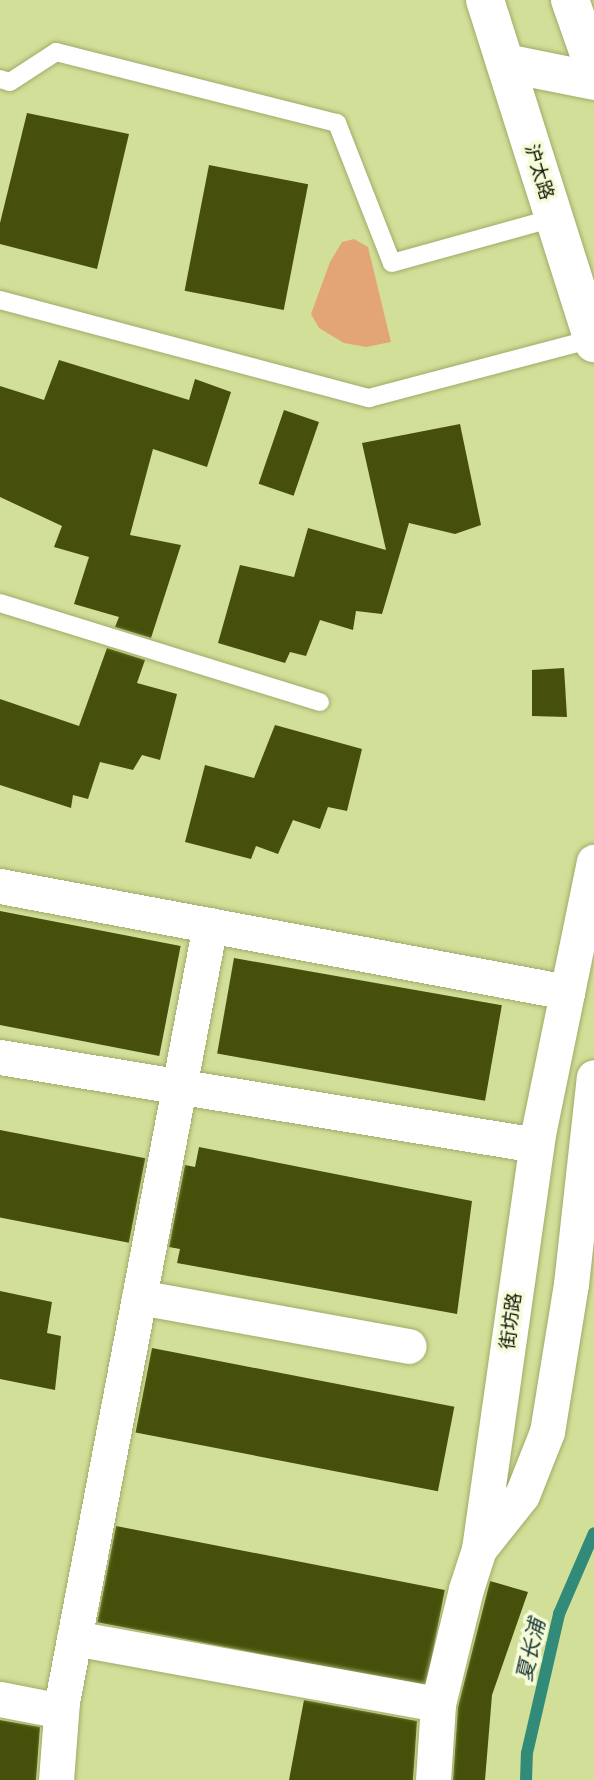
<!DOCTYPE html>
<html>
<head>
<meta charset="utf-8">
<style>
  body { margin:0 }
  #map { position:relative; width:594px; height:1780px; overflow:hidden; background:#d2df99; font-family:Merriweather,"Noto Sans SC",serif }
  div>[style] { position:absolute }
  .green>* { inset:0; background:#e4a576 }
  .stream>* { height:12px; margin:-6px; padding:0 6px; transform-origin:6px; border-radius:6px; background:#328b79 }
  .building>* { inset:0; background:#47500a; transform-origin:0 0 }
  .roads { filter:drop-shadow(0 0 2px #9fab67) drop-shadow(0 0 2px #9fab67) }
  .lane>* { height:18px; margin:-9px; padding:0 9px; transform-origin:9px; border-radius:9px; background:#fff }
  .street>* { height:35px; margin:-17.5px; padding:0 17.5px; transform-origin:17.5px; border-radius:17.5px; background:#fff }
  .secondary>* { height:38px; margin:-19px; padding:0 19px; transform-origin:19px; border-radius:19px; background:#fff }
  .primary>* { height:38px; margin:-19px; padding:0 19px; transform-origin:19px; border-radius:19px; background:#fff }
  span { translate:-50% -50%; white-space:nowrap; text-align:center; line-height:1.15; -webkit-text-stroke:7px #f5fcda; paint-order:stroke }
  .street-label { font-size:19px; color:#131700 }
  .water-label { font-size:21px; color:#1d3832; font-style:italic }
</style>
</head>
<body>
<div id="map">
  <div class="green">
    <i style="clip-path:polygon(354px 239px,368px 247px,391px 342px,366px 347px,344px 343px,319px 328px,311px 314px,330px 262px,342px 242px)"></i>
  </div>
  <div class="stream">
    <i style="left:526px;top:1780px;width:27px;rotate:-88deg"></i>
    <i style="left:527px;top:1753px;width:143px;rotate:-77deg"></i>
    <i style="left:559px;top:1614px;width:88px;rotate:-66.6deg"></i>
  </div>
  <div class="building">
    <i style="clip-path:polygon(27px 113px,129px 134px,97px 269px,0 244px,0 223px)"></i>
    <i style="left:209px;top:165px;width:101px;height:128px;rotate:11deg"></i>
    <i style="clip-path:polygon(59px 360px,189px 400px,195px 379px,231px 392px,207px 467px,153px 449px,130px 535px,181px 545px,151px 638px,115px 627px,119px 617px,74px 604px,89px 557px,54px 547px,62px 526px,0 497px,0 386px,44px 400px)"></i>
    <i style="left:284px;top:410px;width:37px;height:78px;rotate:19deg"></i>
    <i style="clip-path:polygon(460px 424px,481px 525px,455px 534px,409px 523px,382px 614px,356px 611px,353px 630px,320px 620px,306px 656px,290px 652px,285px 663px,218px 643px,240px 565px,294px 577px,308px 528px,386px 550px,362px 443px)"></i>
    <i style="clip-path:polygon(107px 648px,145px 660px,137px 683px,177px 694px,160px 760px,142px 755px,133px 770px,100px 762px,88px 799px,73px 795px,71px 808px,0 785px,0 699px,79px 726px)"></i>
    <i style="clip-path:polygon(564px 668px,567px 717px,532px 716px,532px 670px)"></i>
    <i style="clip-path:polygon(275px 725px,362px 749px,347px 811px,328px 807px,320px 829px,293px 820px,278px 854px,256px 846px,251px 859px,185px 842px,205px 765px,254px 778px)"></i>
    <i style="left:0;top:911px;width:184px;height:112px;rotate:11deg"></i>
    <i style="left:234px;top:958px;width:272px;height:97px;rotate:10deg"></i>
    <i style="left:0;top:1130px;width:148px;height:86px;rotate:11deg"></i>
    <i style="clip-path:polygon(199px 1147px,472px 1201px,457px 1314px,177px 1263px,180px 1249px,169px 1247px,185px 1165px,195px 1167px)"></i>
    <i style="clip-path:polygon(0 1291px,52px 1302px,47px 1333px,61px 1336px,55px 1390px,0 1379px)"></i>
    <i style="left:152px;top:1348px;width:308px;height:86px;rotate:11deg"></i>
    <i style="left:116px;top:1526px;width:335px;height:98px;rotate:11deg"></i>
    <i style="clip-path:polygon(490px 1581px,528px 1592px,492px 1695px,485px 1780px,453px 1780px,458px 1707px)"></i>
    <i style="clip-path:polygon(304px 1700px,417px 1721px,413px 1780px,289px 1780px)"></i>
    <i style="clip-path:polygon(0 1720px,40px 1727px,36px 1780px,0 1780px)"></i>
  </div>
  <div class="roads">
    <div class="lane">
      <i style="left:0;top:79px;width:10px;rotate:17deg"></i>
      <i style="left:10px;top:82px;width:55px;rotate:-33.1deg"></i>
      <i style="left:56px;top:52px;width:290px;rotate:14.2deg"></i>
      <i style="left:337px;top:123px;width:150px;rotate:68.6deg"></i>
      <i style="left:392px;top:263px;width:168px;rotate:-15.5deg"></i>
      <i style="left:0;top:300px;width:382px;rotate:14.9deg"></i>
      <i style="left:369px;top:398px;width:232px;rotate:-14.8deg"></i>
      <i style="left:0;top:603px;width:335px;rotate:17.2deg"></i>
    </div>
    <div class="street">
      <i style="left:0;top:886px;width:577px;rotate:10.59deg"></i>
      <i style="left:0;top:1057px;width:543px;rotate:9.32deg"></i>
      <i style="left:139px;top:1297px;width:274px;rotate:10.3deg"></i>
      <i style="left:479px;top:1549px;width:69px;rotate:-51.5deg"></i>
      <i style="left:522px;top:1495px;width:68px;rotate:-68.4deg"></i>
      <i style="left:547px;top:1432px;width:150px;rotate:-80.8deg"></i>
      <i style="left:571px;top:1284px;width:208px;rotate:-83.7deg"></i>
      <i style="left:74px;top:1638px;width:370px;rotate:10.3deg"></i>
      <i style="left:0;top:1699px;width:62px;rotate:11.1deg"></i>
      <i style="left:56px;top:1780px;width:78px;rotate:-85.6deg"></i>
      <i style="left:62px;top:1702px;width:791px;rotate:-79.22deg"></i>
      <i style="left:433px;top:1780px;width:76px;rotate:-86.2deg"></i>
      <i style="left:438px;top:1704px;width:118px;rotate:-76.3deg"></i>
      <i style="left:466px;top:1589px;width:42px;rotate:-72deg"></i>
      <i style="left:479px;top:1549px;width:419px;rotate:-81.9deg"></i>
      <i style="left:538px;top:1134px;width:278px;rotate:-78.4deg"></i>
    </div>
    <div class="secondary">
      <i style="left:505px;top:63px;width:91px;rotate:11.4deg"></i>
    </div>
    <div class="primary">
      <i style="left:485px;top:0;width:360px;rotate:72.4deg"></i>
      <i style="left:570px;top:0;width:72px;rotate:70.6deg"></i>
    </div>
  </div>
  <div class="street-label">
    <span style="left:539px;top:172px;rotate:73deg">沪太路</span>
    <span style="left:511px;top:1321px;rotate:-82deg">街坊路</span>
  </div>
  <div class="water-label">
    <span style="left:531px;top:1650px;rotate:-77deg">夏长浦</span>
  </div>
</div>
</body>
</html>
